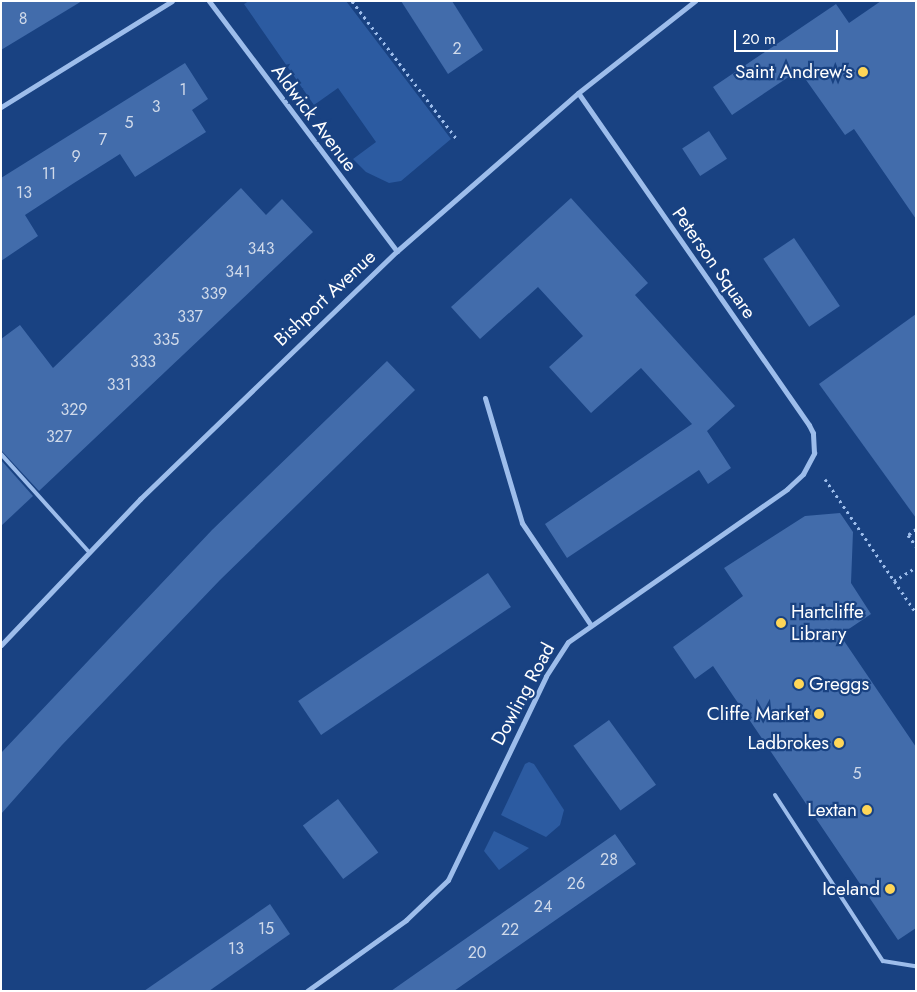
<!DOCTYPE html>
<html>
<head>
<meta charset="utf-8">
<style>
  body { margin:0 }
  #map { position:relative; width:917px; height:992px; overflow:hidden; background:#194282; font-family:Jost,sans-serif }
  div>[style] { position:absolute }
  .green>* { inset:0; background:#2c5ba1 }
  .building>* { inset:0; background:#426cab; transform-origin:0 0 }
  .path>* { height:3px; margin-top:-1.5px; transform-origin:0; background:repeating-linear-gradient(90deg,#9dbdeb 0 2.5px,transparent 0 6.5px) }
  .lane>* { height:4px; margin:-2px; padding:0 2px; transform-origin:2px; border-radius:2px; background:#9dbdeb }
  .street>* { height:5px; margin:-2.5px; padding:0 2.5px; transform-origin:2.5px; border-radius:2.5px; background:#9dbdeb }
  .dots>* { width:14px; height:14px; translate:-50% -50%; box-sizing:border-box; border:2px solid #194282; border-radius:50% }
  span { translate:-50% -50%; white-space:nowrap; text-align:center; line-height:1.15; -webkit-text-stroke:4.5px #194282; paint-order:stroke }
  .number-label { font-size:16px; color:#d0daea }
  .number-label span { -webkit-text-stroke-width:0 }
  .poi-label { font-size:19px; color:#fff }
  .right { translate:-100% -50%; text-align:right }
  .left { translate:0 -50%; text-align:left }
  .street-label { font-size:19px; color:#fff }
  .frame { position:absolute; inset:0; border:2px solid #fff; pointer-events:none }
  .scale { position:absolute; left:734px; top:30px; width:104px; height:22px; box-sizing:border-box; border:2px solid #fff; border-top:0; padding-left:6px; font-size:15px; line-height:18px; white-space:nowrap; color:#fff; -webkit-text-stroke:4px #194282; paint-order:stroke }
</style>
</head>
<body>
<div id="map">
  <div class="green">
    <i style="clip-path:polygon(249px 1px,346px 1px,451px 139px,401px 181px,389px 183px,366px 172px,353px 159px,376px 142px,338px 88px,314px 105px,244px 4px)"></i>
    <i style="clip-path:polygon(529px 762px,534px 764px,564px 810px,560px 825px,546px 837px,501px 815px,525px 764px)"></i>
    <i style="clip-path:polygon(494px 831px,529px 848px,499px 870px,484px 851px)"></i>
  </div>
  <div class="building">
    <i style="clip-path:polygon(1px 1px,82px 1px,1px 50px)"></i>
    <i style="clip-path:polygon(401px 1px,452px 1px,483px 50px,448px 74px)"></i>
    <i style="clip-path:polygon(881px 1px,916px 1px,916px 219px,854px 129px,845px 135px,799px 70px,732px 115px,713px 87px,836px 4px,849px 23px)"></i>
    <i style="clip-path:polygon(185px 63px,208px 99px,192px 110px,206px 132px,135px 177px,120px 154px,74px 183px,25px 215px,38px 236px,1px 261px,1px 178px)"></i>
    <i style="left:709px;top:131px;width:33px;height:32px;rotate:57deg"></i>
    <i style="clip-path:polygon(241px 188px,266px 215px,282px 199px,313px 232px,39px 491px,1px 450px,1px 339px,20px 325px,53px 368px)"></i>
    <i style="clip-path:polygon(571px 198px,648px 283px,635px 295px,735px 406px,707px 431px,731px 468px,708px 484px,699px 470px,567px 558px,545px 524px,692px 424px,641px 368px,591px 413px,549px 367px,583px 336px,538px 287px,480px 339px,451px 307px)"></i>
    <i style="left:794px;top:238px;width:82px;height:37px;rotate:56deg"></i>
    <i style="clip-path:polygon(916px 314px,916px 518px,819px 384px)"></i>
    <i style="clip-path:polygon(387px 361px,415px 390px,220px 580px,62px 745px,1px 814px,1px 753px,212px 530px)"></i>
    <i style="clip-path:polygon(1px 460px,33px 496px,1px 526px)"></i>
    <i style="clip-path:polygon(840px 513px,853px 532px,851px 583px,871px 614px,840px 635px,916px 747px,916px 928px,898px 940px,713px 666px,695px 679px,673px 647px,743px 596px,724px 568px,805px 516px)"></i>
    <i style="left:488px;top:573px;width:41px;height:229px;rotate:56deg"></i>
    <i style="left:609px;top:720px;width:80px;height:44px;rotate:54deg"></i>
    <i style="left:338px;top:799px;width:67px;height:44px;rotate:53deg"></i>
    <i style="clip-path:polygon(615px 834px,636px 864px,537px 933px,454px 991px,391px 991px)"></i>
    <i style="clip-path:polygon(270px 904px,290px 934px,209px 991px,144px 991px)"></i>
  </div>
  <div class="path">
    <i style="left:352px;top:1px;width:172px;rotate:52.8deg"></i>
    <i style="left:825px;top:479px;width:162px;rotate:55.8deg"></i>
    <i style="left:916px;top:529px;width:10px;rotate:143deg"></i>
    <i style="left:908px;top:535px;width:14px;rotate:54deg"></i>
    <i style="left:894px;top:581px;width:26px;rotate:-32deg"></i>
  </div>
  <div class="lane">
    <i style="left:1px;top:454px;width:130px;rotate:48.1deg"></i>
    <i style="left:775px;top:795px;width:198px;rotate:57deg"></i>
    <i style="left:883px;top:961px;width:33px;rotate:9deg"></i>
  </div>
  <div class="street">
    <i style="left:209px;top:1px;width:313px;rotate:53.1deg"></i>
    <i style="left:1px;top:107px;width:201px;rotate:-31.8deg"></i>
    <i style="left:485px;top:398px;width:130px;rotate:73.5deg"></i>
    <i style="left:522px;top:523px;width:122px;rotate:56deg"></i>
    <i style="left:1px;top:645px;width:202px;rotate:-46.4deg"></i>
    <i style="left:140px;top:499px;width:357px;rotate:-44deg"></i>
    <i style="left:397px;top:251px;width:240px;rotate:-41.1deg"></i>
    <i style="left:578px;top:93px;width:149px;rotate:-38.2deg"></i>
    <i style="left:307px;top:991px;width:122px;rotate:-35.6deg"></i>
    <i style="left:406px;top:920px;width:58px;rotate:-43.6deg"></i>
    <i style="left:448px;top:880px;width:226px;rotate:-64.3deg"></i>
    <i style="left:546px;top:676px;width:40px;rotate:-57.1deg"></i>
    <i style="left:568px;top:642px;width:267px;rotate:-34.9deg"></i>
    <i style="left:787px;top:489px;width:22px;rotate:-43deg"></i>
    <i style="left:803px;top:474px;width:24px;rotate:-62deg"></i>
    <i style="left:814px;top:453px;width:20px;rotate:-93deg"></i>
    <i style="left:813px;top:433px;width:9px;rotate:-117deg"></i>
    <i style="left:809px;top:425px;width:404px;rotate:-124.8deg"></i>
  </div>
  <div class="dots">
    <i style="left:863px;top:72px;background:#fed658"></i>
    <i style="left:781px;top:623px;background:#fed658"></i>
    <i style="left:799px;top:684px;background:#fed658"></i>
    <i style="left:819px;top:714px;background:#fed658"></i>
    <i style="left:839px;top:743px;background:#fed658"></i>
    <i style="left:867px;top:810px;background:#fed658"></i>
    <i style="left:890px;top:889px;background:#fed658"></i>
  </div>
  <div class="number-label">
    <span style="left:23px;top:19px">8</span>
    <span style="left:457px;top:49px">2</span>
    <span style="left:183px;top:90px">1</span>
    <span style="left:156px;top:107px">3</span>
    <span style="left:129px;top:123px">5</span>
    <span style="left:103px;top:140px">7</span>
    <span style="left:76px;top:157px">9</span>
    <span style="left:49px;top:174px">11</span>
    <span style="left:24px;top:193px">13</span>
    <span style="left:261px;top:249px">343</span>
    <span style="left:238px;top:272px">341</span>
    <span style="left:214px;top:294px">339</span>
    <span style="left:190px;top:317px">337</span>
    <span style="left:166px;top:340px">335</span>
    <span style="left:143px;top:362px">333</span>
    <span style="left:119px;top:385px">331</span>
    <span style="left:74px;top:410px">329</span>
    <span style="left:59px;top:437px">327</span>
    <span style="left:857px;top:774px">5</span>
    <span style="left:609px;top:860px">28</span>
    <span style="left:576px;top:884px">26</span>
    <span style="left:543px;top:907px">24</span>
    <span style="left:266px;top:929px">15</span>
    <span style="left:510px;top:930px">22</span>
    <span style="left:236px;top:949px">13</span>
    <span style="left:477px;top:953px">20</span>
  </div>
  <div class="poi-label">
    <span class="right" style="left:853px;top:72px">Saint Andrew's</span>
    <span class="left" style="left:791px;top:623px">Hartcliffe<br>Library</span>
    <span class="left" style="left:809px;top:684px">Greggs</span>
    <span class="right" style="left:809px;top:714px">Cliffe Market</span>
    <span class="right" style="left:829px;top:743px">Ladbrokes</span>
    <span class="right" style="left:857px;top:810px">Lextan</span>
    <span class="right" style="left:880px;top:889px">Iceland</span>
  </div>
  <div class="street-label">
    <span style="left:314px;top:118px;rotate:53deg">Aldwick Avenue</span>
    <span style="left:714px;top:263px;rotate:55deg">Peterson Square</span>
    <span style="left:325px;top:298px;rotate:-43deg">Bishport Avenue</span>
    <span style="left:523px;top:694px;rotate:-62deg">Dowling Road</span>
  </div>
  <div class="frame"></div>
  <div class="scale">20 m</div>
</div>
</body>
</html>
